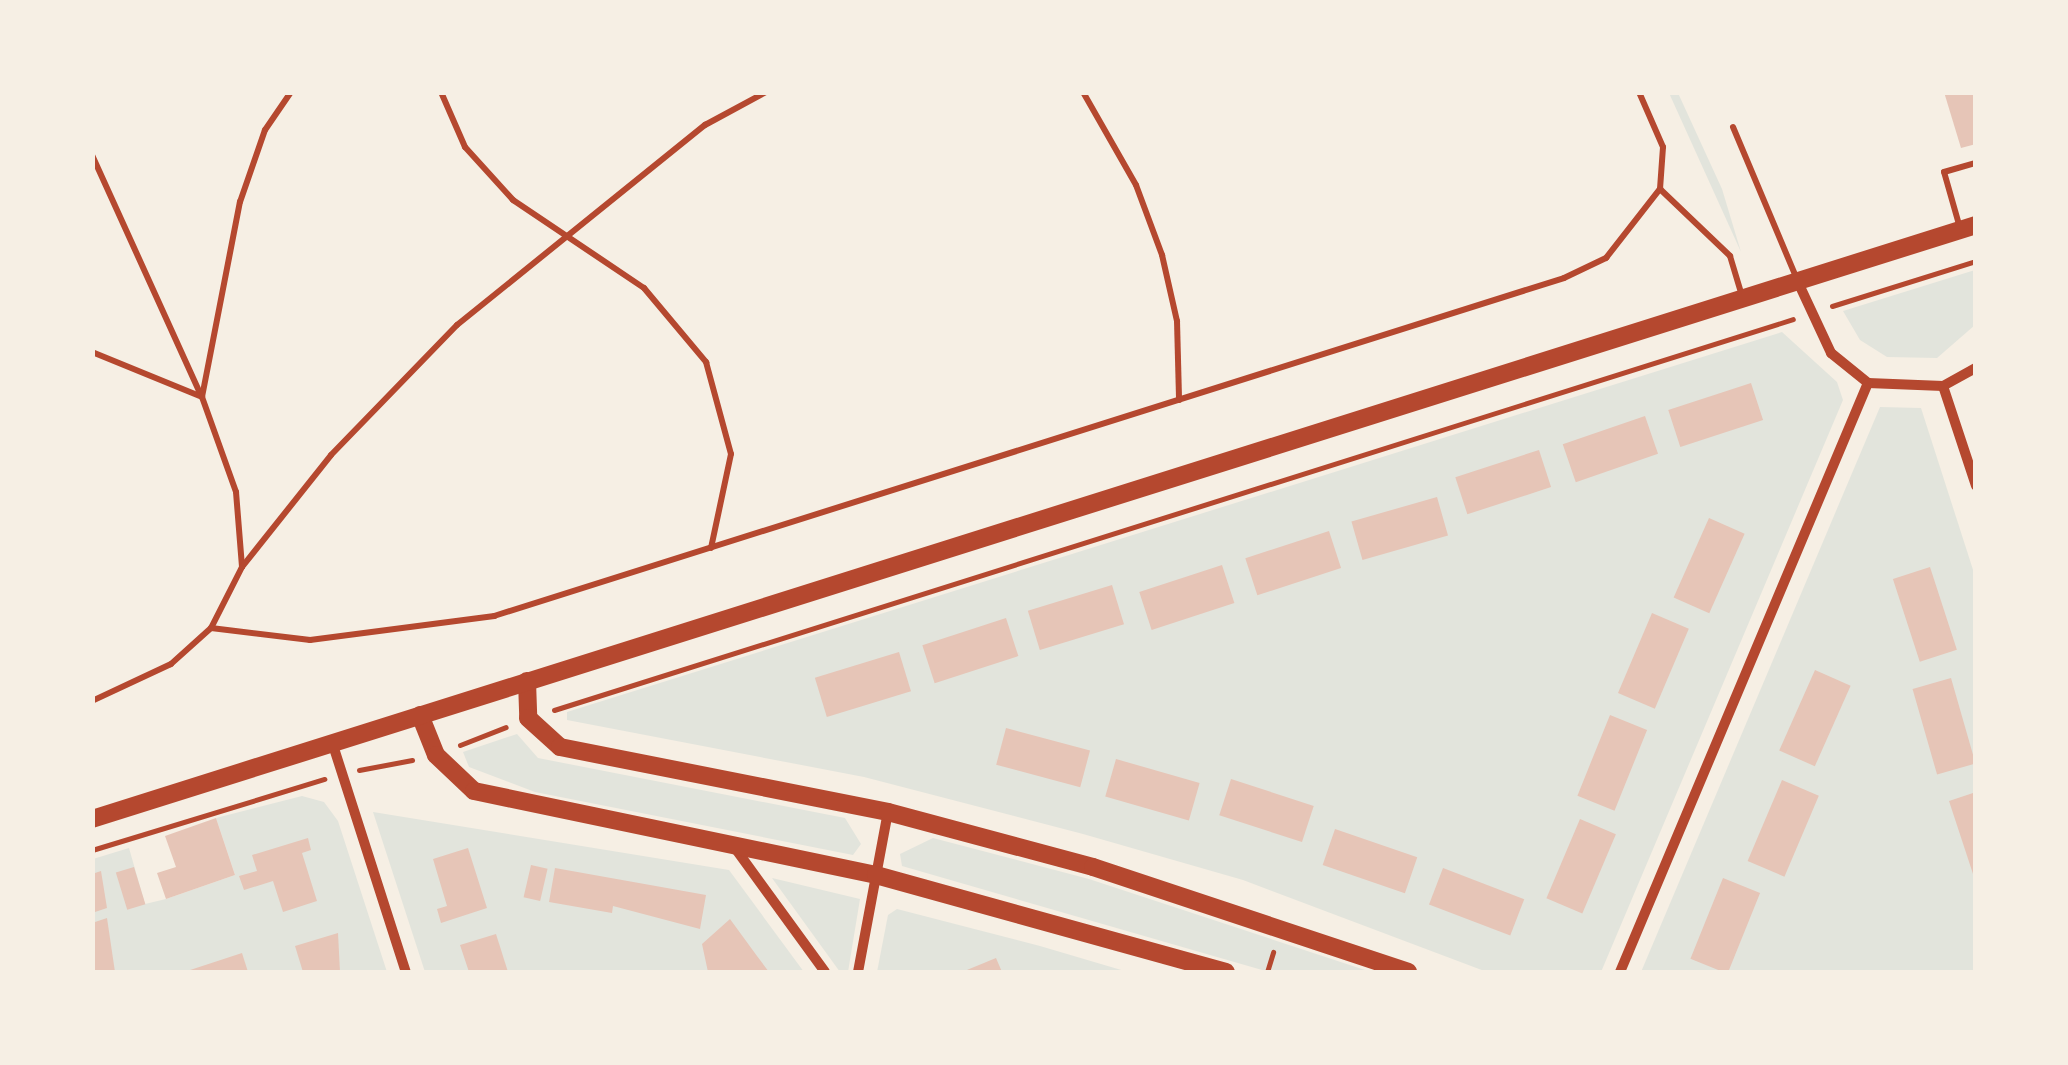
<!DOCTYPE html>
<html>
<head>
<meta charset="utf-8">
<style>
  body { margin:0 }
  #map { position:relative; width:2068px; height:1065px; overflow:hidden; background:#f6efe4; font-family:"Work Sans",sans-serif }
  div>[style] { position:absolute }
  .green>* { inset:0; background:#e2e4dc }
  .building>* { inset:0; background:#e6c5b7; transform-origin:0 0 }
  .path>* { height:5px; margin:-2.5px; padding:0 2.5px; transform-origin:2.5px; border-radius:2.5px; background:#b5482f }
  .service>* { height:6px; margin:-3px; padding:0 3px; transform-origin:3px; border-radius:3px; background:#b5482f }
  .minor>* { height:10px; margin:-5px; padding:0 5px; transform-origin:5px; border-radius:5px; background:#b5482f }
  .tertiary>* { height:18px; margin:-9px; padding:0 9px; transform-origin:9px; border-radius:9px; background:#b5482f }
  .secondary>* { height:18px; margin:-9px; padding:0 9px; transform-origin:9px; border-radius:9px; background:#b5482f }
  span { translate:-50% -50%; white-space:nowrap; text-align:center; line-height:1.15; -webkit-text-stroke:8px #f6efe4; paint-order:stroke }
  .frame { position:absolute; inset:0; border:95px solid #f6efe4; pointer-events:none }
</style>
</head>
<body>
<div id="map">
  <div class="green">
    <i style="clip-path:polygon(1669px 93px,1678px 93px,1722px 189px,1741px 252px)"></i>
    <i style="clip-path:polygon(1975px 270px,1975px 325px,1937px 358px,1887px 357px,1860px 340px,1843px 311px)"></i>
    <i style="clip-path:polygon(1782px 332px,1837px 382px,1843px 400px,1601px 972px,1487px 972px,1243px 880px,1083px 834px,864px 777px,567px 720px,567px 712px)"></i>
    <i style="clip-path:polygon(1880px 407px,1921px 408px,1975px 576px,1975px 972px,1641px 972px)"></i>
    <i style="clip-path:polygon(517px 734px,538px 758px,845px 818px,861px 844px,853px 855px,535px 792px,469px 767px,463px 752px)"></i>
    <i style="clip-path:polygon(302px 796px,324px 802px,338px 821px,387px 972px,93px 972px,93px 859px,129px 848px,145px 904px,166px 899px,235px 875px,216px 818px)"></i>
    <i style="clip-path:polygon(373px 812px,729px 870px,804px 972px,425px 972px)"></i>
    <i style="clip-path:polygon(933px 838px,1089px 879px,1371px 972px,1269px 972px,902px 866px,900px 854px)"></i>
    <i style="clip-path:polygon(772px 878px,860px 899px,848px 972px,840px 972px)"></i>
    <i style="clip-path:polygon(897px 909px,1040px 946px,1128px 972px,877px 972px,888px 915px)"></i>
  </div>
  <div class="building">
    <i style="clip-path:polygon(1944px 92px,1976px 92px,1976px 144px,1961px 148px)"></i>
    <i style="left:1751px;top:383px;width:39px;height:87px;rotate:72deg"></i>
    <i style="left:1645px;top:416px;width:40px;height:87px;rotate:71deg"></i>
    <i style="left:1539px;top:450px;width:39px;height:88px;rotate:72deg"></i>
    <i style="left:1437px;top:497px;width:40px;height:89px;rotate:74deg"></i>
    <i style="left:1709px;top:518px;width:39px;height:87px;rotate:24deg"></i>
    <i style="left:1329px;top:531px;width:39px;height:88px;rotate:72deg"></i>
    <i style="left:1222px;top:565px;width:40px;height:87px;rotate:72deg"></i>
    <i style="left:1930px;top:567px;width:87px;height:39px;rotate:72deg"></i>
    <i style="left:1112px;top:585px;width:41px;height:88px;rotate:73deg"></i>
    <i style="left:1652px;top:613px;width:40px;height:87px;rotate:23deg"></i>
    <i style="left:1006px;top:618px;width:40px;height:88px;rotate:72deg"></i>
    <i style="left:899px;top:652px;width:41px;height:88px;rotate:73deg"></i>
    <i style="left:1815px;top:670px;width:39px;height:88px;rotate:24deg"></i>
    <i style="left:1951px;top:678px;width:89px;height:40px;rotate:74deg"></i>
    <i style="left:1610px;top:715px;width:40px;height:87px;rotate:22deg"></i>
    <i style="left:1006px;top:728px;width:87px;height:38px;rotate:15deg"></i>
    <i style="left:1116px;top:759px;width:87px;height:39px;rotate:16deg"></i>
    <i style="left:1231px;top:779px;width:87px;height:38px;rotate:18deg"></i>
    <i style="left:1782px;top:780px;width:40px;height:88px;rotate:23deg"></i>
    <i style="clip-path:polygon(1976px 792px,1976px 880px,1975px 880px,1949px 801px)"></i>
    <i style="clip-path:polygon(216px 818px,235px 875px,166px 899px,157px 873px,176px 867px,165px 836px)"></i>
    <i style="left:1580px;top:819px;width:39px;height:86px;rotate:23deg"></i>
    <i style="left:1335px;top:829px;width:87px;height:38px;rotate:19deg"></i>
    <i style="clip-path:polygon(308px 838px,311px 850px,302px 853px,317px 901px,283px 912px,273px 881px,244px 890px,239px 876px,257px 871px,252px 855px)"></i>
    <i style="clip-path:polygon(468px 848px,487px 908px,441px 923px,437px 909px,447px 906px,433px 859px)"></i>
    <i style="left:531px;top:865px;width:17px;height:33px;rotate:13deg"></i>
    <i style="left:134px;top:867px;width:39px;height:19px;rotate:73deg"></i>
    <i style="clip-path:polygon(555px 868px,706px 895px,700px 929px,613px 906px,612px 913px,549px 902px)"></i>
    <i style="left:1443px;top:868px;width:87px;height:39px;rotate:21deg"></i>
    <i style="clip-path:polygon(101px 871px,107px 908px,92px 913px,92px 874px)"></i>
    <i style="left:1723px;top:878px;width:40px;height:87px;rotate:22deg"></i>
    <i style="clip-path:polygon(107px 918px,115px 972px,92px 972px,92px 923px)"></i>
    <i style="clip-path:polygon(730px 919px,757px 956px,769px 972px,708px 972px,702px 944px)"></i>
    <i style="clip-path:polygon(338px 933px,340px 972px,303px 972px,295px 946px)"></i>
    <i style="clip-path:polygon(496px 934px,508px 972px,469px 972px,460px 945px)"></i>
    <i style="clip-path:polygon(242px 953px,248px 972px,184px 972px)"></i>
    <i style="clip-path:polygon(996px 958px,1002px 972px,962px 972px)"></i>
  </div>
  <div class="path">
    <i style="left:1832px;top:306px;width:151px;rotate:-17.4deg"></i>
    <i style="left:554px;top:710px;width:1299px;rotate:-17.51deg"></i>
    <i style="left:460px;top:745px;width:49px;rotate:-21.4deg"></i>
    <i style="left:359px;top:770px;width:54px;rotate:-10.7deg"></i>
    <i style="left:92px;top:850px;width:243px;rotate:-17deg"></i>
    <i style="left:1267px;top:972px;width:21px;rotate:-73deg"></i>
  </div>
  <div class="service">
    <i style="left:441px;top:92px;width:60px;rotate:66.4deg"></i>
    <i style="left:465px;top:147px;width:72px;rotate:47.8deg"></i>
    <i style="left:513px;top:200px;width:158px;rotate:33.9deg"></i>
    <i style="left:644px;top:288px;width:97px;rotate:50deg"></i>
    <i style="left:706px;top:362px;width:95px;rotate:74.8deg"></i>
    <i style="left:731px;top:454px;width:96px;rotate:102deg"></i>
    <i style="left:1083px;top:92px;width:107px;rotate:60.3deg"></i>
    <i style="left:1136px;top:185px;width:75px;rotate:69.6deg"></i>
    <i style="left:1162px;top:255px;width:68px;rotate:77.2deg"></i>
    <i style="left:1177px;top:321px;width:79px;rotate:88.5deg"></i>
    <i style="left:1733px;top:127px;width:165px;rotate:67.2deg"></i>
    <i style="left:92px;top:155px;width:264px;rotate:65.6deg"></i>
    <i style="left:1660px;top:189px;width:97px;rotate:43.7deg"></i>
    <i style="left:1730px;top:256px;width:42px;rotate:73.3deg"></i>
    <i style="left:1960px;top:228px;width:58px;rotate:-105.9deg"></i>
    <i style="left:1944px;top:172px;width:33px;rotate:-16deg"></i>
    <i style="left:92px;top:352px;width:119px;rotate:22.2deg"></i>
    <i style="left:202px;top:397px;width:101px;rotate:70.3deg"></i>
    <i style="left:236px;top:492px;width:75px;rotate:85.4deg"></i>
    <i style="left:242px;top:567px;width:68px;rotate:116.9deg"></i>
    <i style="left:211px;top:628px;width:54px;rotate:138deg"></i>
    <i style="left:171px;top:664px;width:87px;rotate:154.9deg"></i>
    <i style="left:202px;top:397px;width:199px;rotate:-79deg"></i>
    <i style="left:240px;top:202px;width:76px;rotate:-70.9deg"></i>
    <i style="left:265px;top:130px;width:46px;rotate:-55.6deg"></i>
    <i style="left:242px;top:567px;width:143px;rotate:-51.5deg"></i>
    <i style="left:331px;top:455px;width:181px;rotate:-45.9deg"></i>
    <i style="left:457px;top:325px;width:319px;rotate:-38.9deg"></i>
    <i style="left:705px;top:125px;width:69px;rotate:-28.4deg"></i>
    <i style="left:211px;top:628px;width:100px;rotate:6.9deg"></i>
    <i style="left:310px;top:640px;width:186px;rotate:-7.4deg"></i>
    <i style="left:494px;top:616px;width:1122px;rotate:-17.53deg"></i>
    <i style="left:1564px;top:278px;width:47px;rotate:-25.5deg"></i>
    <i style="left:1606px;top:258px;width:88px;rotate:-52deg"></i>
    <i style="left:1660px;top:189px;width:42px;rotate:-85.9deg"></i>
    <i style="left:1663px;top:147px;width:60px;rotate:-113.6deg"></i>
  </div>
  <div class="minor">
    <i style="left:1797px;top:280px;width:81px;rotate:65deg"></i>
    <i style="left:1831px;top:353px;width:48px;rotate:39deg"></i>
    <i style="left:1868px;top:383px;width:75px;rotate:2.3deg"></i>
    <i style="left:1943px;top:386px;width:38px;rotate:-29deg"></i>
    <i style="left:1943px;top:386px;width:105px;rotate:71.7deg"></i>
    <i style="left:332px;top:742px;width:242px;rotate:72.2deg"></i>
    <i style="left:735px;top:848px;width:153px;rotate:54deg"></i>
    <i style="left:858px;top:972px;width:163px;rotate:-79.4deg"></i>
    <i style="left:1620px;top:972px;width:639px;rotate:-67.17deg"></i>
  </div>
  <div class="tertiary">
    <i style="left:527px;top:681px;width:37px;rotate:88deg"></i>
    <i style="left:528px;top:718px;width:43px;rotate:42.2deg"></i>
    <i style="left:560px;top:747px;width:334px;rotate:11.2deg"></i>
    <i style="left:888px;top:812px;width:212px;rotate:15deg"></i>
    <i style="left:1093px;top:867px;width:332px;rotate:18.4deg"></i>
    <i style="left:420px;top:715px;width:43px;rotate:68.2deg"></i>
    <i style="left:436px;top:755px;width:52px;rotate:43.5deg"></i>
    <i style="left:474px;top:791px;width:411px;rotate:11.8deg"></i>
    <i style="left:876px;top:875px;width:363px;rotate:15.5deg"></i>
  </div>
  <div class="secondary">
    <i style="left:92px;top:819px;width:1975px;rotate:-17.5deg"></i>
  </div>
  <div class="frame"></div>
</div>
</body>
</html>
